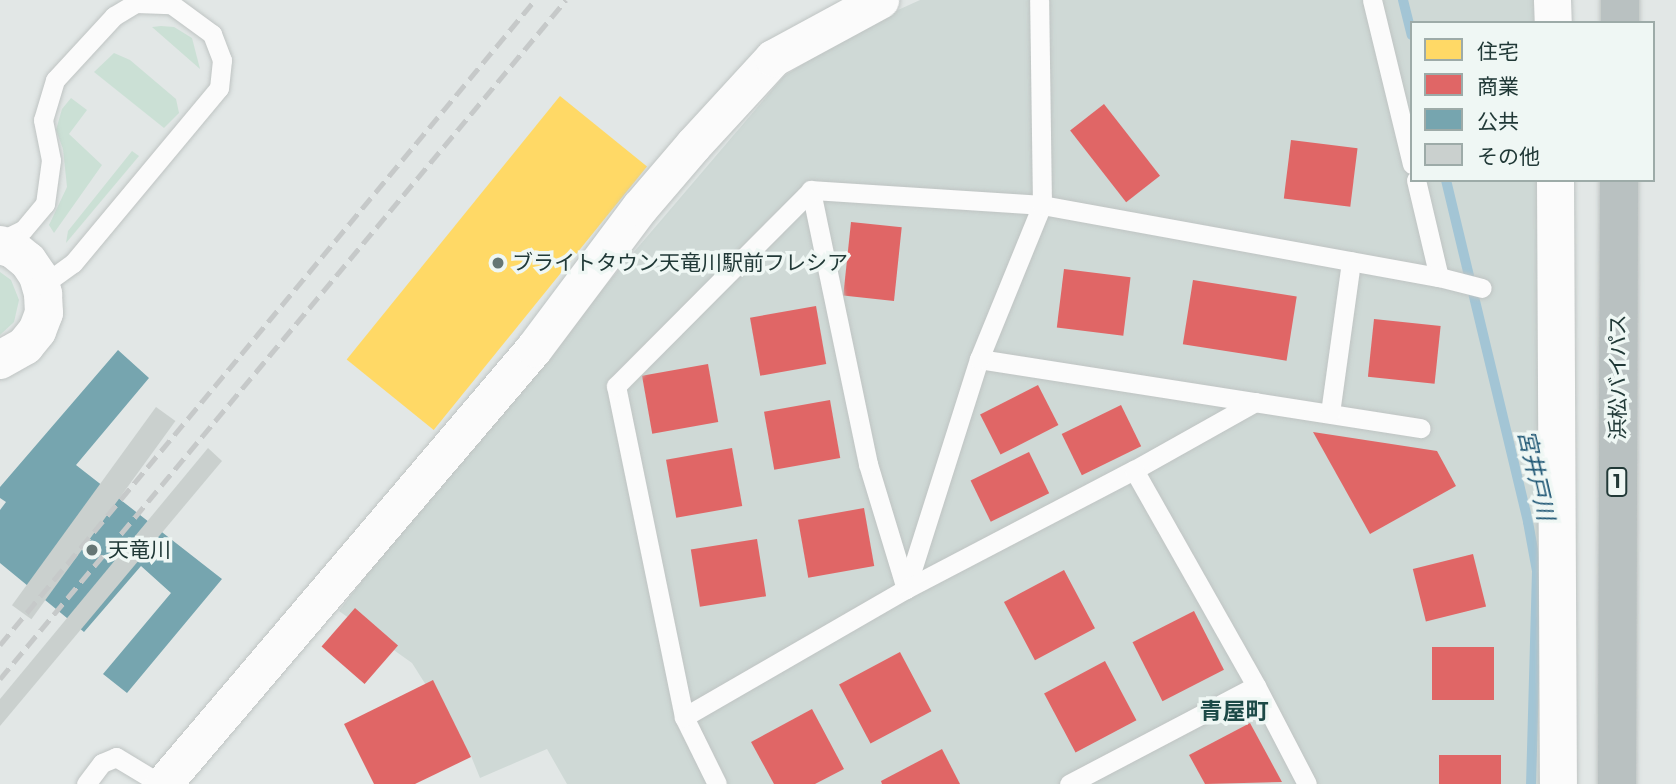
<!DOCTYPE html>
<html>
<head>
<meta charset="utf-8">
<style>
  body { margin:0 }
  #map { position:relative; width:1676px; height:784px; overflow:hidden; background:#e2e7e6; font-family:Montserrat,"Noto Sans JP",sans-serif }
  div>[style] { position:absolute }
  .built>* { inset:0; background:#cfd9d6 }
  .green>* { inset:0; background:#cbe0d5 }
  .homes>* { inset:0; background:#ffd966; transform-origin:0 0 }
  .shops>* { inset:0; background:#e06666; transform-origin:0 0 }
  .public>* { inset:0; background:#76a5af }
  .stream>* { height:10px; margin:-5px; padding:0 5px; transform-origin:5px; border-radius:5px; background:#a3c5d5 }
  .building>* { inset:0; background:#cad0ce; transform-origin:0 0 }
  .roads { filter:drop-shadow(0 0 2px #bfc4c3) drop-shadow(0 0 2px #bfc4c3) }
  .lane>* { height:19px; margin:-9.5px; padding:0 9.5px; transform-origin:9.5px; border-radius:9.5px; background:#fbfbfb }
  .street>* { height:37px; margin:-18.5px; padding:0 18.5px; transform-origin:18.5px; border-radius:18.5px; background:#fbfbfb }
  .secondary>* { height:38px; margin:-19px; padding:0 19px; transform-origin:19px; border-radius:19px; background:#fbfbfb }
  .highway>* { height:38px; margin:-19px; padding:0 19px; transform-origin:19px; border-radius:19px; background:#b9c1c1 }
  .rail>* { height:5px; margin-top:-2.5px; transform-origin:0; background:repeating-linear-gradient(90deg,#c6c9c9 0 14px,transparent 0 21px) }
  .dots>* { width:19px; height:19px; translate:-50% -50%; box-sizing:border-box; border:4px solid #eff7f4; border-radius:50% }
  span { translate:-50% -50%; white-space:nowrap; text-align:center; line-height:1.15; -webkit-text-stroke:7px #eff7f4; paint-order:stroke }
  .shield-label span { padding:2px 5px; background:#eff7f4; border:2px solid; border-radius:5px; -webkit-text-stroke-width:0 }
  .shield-label { font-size:19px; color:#213937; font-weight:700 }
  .poi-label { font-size:21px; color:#213937 }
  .left { translate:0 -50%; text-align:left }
  .street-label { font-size:21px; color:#213937 }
  .water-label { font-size:23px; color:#1d5573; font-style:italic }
  .neighbourhood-label { font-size:23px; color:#1d4a47; font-weight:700 }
  .legend { position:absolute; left:1410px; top:21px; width:245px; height:161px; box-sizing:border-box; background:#eff7f4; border:2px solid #9daba8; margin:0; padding:9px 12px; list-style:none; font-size:21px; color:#213937 }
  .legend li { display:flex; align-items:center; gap:14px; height:35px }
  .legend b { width:35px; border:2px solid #9daba8 }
</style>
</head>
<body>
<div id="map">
  <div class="built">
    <i style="clip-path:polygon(920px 0,1546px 0,1546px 23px,1412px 23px,1412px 180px,1544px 180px,1540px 784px,567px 784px,547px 749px,480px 778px,471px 756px,412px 663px,339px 611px,431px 490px,784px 76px,865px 25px)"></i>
  </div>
  <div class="green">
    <i style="clip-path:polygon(161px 26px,174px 27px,192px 38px,200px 69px,152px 27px)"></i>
    <i style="clip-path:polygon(114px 53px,130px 60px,176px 99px,179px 113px,164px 128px,94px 72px)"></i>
    <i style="clip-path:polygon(71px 98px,87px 110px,69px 134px,102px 165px,54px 233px,49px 225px,67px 187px,63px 149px,56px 130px,62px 109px)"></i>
    <i style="clip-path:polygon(132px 151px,139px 156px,66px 243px,68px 231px)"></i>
    <i style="clip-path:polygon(0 272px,11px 280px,19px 300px,14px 322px,0 335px)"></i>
  </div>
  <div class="homes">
    <i style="left:560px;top:96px;width:112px;height:339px;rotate:39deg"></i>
  </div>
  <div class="shops">
    <i style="left:1104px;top:104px;width:91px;height:43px;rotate:52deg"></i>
    <i style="left:1291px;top:140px;width:67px;height:59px;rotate:7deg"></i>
    <i style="left:851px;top:222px;width:51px;height:74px;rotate:6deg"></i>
    <i style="left:1064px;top:269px;width:67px;height:59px;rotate:7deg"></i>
    <i style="left:1193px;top:280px;width:105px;height:65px;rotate:9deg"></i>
    <i style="left:816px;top:306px;width:59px;height:67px;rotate:80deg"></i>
    <i style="left:1374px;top:319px;width:67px;height:58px;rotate:6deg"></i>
    <i style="left:708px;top:364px;width:59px;height:67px;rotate:80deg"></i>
    <i style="left:1038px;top:385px;width:45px;height:65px;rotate:63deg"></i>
    <i style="left:830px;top:400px;width:59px;height:67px;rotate:80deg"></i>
    <i style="left:1121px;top:405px;width:46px;height:66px;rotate:64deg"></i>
    <i style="clip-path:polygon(1313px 432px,1437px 451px,1456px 486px,1370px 534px)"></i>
    <i style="left:732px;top:448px;width:59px;height:67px;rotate:80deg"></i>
    <i style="left:1029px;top:452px;width:46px;height:65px;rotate:64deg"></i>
    <i style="left:864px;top:508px;width:59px;height:67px;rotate:80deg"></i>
    <i style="left:757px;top:539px;width:58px;height:67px;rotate:81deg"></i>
    <i style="left:1473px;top:554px;width:54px;height:62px;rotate:76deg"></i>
    <i style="left:1064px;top:570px;width:66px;height:68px;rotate:62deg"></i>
    <i style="left:355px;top:608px;width:57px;height:51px;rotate:41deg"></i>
    <i style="left:1194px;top:611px;width:66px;height:69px;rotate:63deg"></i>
    <i style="left:1432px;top:647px;width:62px;height:53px"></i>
    <i style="left:900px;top:652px;width:67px;height:69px;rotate:62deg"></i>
    <i style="left:1105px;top:661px;width:67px;height:69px;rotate:62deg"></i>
    <i style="clip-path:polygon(433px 680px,471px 757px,415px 784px,374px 784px,344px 724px)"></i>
    <i style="clip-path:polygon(812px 709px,844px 769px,815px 784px,774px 784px,751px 742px)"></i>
    <i style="clip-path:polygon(1250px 723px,1282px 782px,1205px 784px,1189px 755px)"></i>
    <i style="clip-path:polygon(942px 749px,960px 784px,882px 784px,881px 781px)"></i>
    <i style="left:1439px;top:755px;width:62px;height:29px"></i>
  </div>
  <div class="public">
    <i style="clip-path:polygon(118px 350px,149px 378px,76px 465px,222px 579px,127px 693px,103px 674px,171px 593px,141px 566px,84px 632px,0 563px,0 510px,6px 502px,0 498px,0 487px)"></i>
  </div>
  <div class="stream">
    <i style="left:1403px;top:0;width:36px;rotate:76deg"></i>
    <i style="left:1446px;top:180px;width:352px;rotate:76.5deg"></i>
    <i style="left:1528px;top:522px;width:50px;rotate:79.6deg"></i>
    <i style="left:1537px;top:571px;width:213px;rotate:91.6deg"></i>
  </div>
  <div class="building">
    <i style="left:156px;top:407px;width:24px;height:245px;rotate:36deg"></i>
    <i style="clip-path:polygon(208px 448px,222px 461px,0 726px,0 699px)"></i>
  </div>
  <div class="roads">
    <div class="lane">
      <i style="left:1372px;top:0;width:169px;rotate:76.3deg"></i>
      <i style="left:1416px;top:180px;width:100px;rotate:76.7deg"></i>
      <i style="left:0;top:241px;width:25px;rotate:-26deg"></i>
      <i style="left:23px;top:230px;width:34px;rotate:-50deg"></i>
      <i style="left:45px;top:204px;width:44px;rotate:-82.2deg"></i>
      <i style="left:51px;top:160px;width:41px;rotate:-101.3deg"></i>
      <i style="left:43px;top:120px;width:42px;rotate:-73.3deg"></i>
      <i style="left:55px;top:80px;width:87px;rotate:-47.3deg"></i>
      <i style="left:114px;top:16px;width:26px;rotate:-31deg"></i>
      <i style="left:136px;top:3px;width:35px;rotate:2deg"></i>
      <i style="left:171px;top:4px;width:51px;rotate:36.2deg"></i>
      <i style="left:212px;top:34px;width:28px;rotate:69deg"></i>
      <i style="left:222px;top:60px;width:28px;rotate:96deg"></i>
      <i style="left:219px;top:88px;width:228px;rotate:129.8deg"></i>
      <i style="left:73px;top:263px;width:39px;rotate:144deg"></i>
      <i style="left:979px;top:359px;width:447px;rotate:8.9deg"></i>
      <i style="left:1330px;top:413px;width:153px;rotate:-82.1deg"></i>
      <i style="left:1134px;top:470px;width:139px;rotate:-29.3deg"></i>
      <i style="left:906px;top:589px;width:241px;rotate:-72.4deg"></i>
      <i style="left:979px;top:359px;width:166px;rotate:-67.8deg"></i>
      <i style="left:1042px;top:205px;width:403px;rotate:10.3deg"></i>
      <i style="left:1439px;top:277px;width:44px;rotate:14.3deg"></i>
      <i style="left:906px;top:589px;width:131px;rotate:-106.9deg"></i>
      <i style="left:868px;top:464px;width:280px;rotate:-101.8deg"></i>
      <i style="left:811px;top:190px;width:231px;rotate:3.7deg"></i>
      <i style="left:1042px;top:205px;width:205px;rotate:-90.8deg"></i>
      <i style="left:684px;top:717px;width:338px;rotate:-101.6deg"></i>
      <i style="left:616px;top:386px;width:276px;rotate:-45.1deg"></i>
      <i style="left:86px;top:784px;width:26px;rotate:-53deg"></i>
      <i style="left:102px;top:763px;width:15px;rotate:-23deg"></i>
      <i style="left:116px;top:757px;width:52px;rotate:31deg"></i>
      <i style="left:717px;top:784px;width:75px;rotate:-116.2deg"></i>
      <i style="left:684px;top:717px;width:256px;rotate:-30deg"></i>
      <i style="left:906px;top:589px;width:257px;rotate:-27.6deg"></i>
      <i style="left:1134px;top:470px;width:248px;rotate:60.5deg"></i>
      <i style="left:1256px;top:686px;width:110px;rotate:62.5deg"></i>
      <i style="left:1069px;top:784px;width:211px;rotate:-27.7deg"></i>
    </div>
    <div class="street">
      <i style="left:1552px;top:0;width:23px;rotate:88deg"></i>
      <i style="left:1555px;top:180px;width:604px;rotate:89.72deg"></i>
      <i style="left:163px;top:784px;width:572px;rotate:-49.6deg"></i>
      <i style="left:534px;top:348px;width:176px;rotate:-53.1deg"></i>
      <i style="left:640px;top:207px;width:82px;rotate:-49.5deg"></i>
      <i style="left:693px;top:145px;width:118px;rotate:-47.4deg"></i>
      <i style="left:773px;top:58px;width:122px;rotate:-28.5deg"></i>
    </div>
    <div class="secondary">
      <i style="left:0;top:245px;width:14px;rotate:17deg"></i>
      <i style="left:13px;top:249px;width:19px;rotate:39deg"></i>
      <i style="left:28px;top:261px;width:18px;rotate:56deg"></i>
      <i style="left:38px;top:276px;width:19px;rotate:74deg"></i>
      <i style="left:43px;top:294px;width:19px;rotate:87deg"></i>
      <i style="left:44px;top:313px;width:19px;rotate:111deg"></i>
      <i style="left:37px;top:331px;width:19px;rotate:129deg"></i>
      <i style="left:25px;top:346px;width:29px;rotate:151deg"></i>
    </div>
    <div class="highway">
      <i style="left:1620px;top:23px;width:23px;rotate:-90deg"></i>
      <i style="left:1617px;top:784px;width:604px;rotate:-89.81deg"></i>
    </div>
  </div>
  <div class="rail">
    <i style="left:0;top:645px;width:838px;rotate:-50.33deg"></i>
    <i style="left:0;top:679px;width:884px;rotate:-50.19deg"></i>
  </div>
  <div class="dots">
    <i style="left:498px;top:263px;background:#657674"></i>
    <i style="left:92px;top:550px;background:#657674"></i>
  </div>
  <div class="shield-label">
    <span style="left:1617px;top:482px">1</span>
  </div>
  <div class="poi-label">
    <span class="left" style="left:512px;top:263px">ブライトタウン天竜川駅前フレシア</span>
    <span class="left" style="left:108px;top:550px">天竜川</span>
  </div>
  <div class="street-label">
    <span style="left:1618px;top:377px;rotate:-90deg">浜松バイパス</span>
  </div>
  <div class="water-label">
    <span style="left:1536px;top:475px;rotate:77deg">宮井戸川</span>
  </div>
  <div class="neighbourhood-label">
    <span style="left:1234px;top:711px">青屋町</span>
  </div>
  <ul class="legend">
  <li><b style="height:19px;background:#ffd966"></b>住宅</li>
  <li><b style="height:19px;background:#e06666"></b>商業</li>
  <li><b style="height:19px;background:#76a5af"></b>公共</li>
  <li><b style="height:19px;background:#cad0ce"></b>その他</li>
  </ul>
</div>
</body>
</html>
